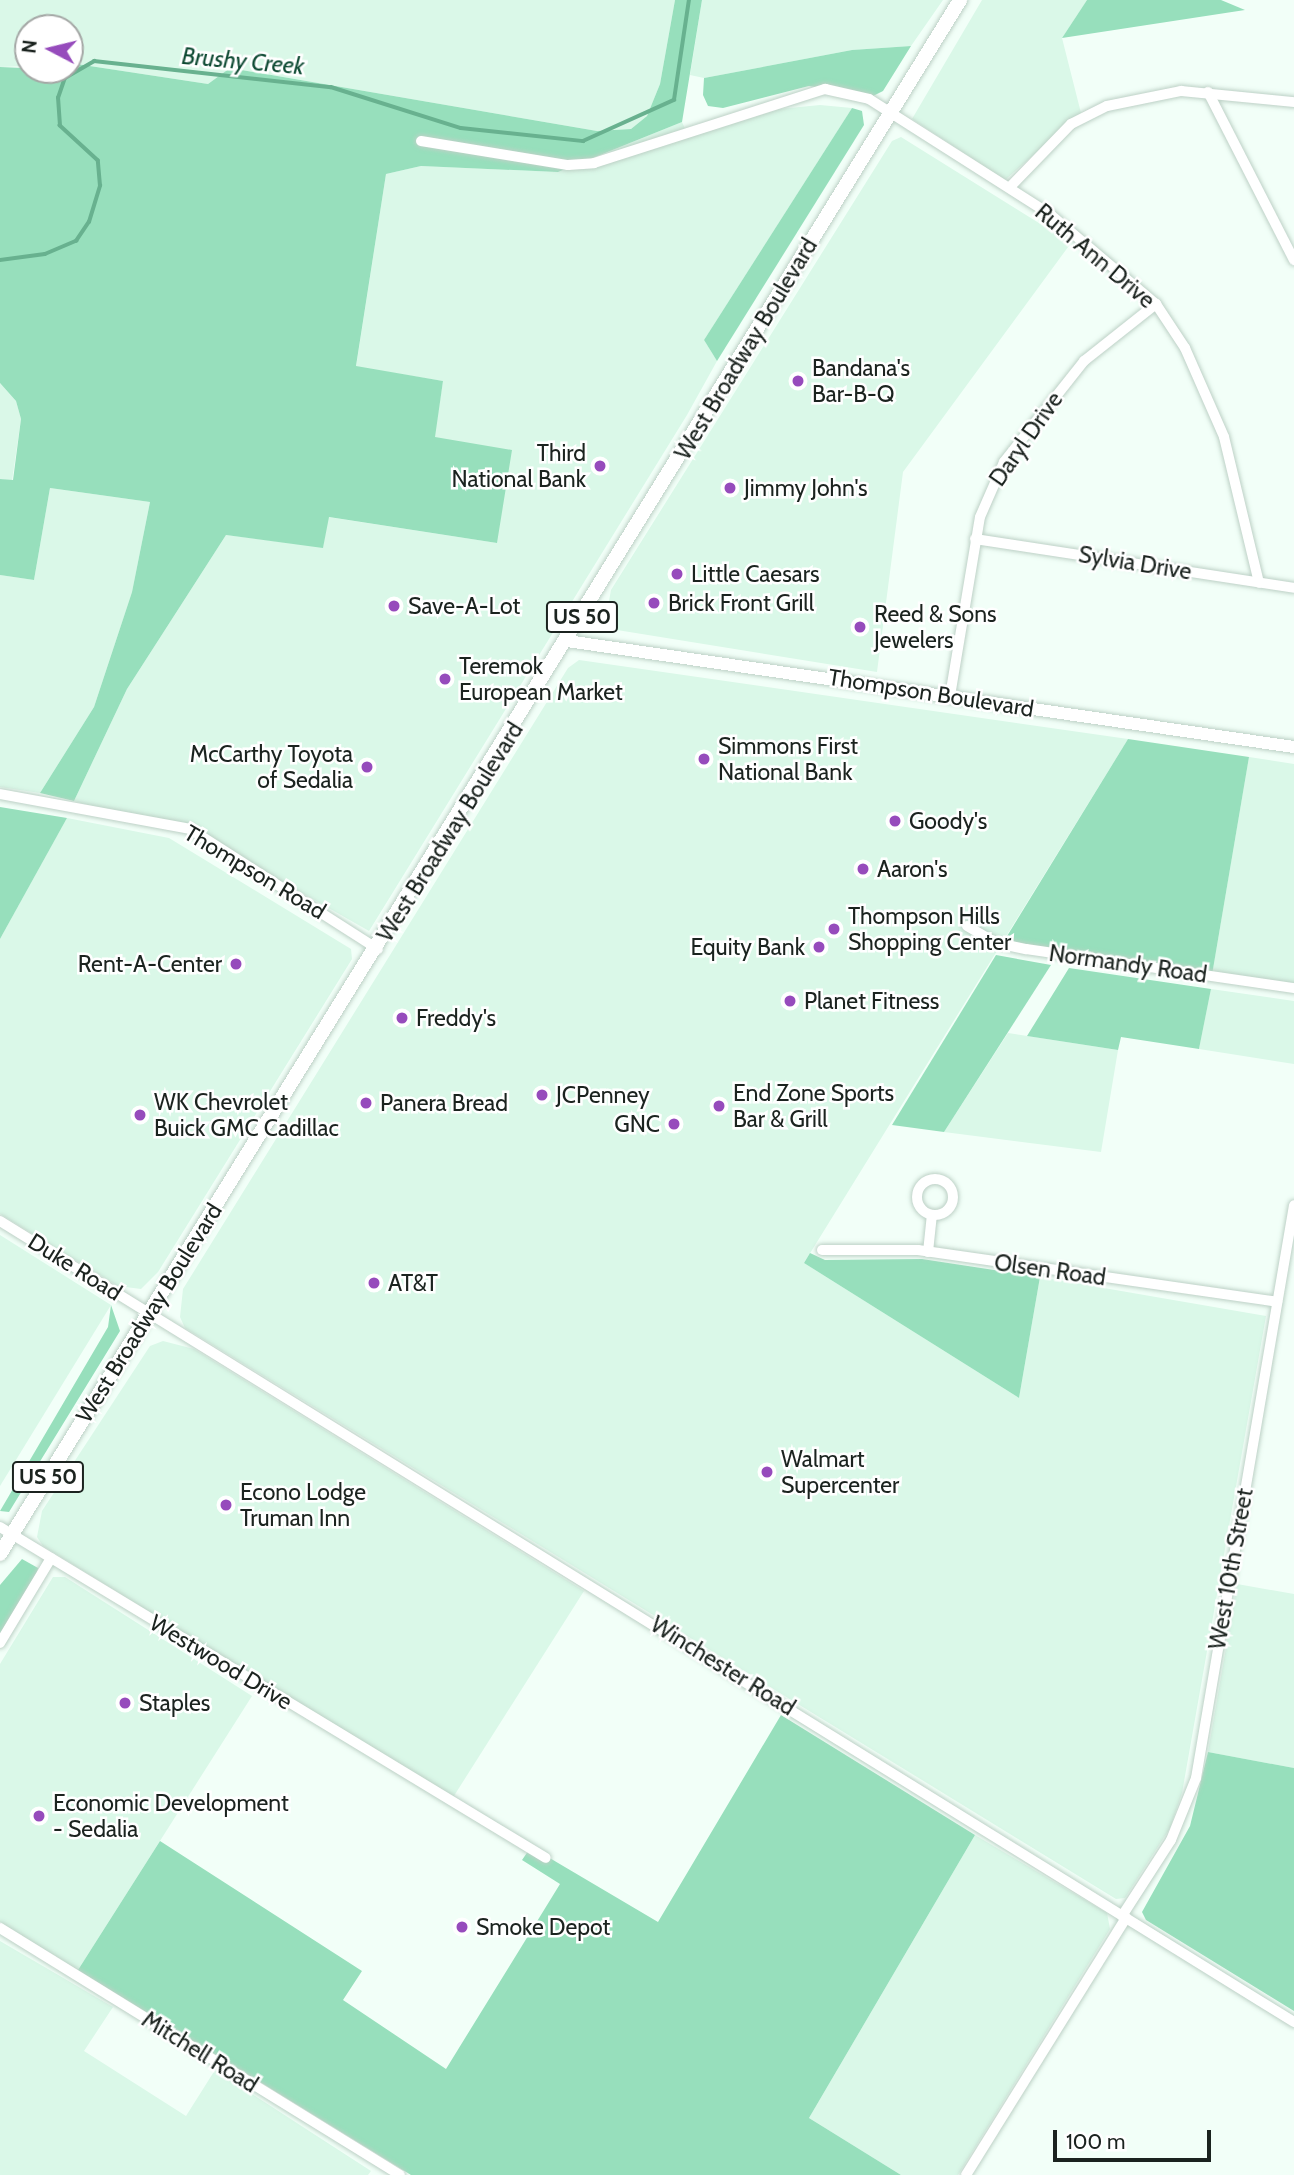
<!DOCTYPE html>
<html>
<head>
<meta charset="utf-8">
<style>
  body { margin:0 }
  #map { position:relative; width:1294px; height:2175px; overflow:hidden; background:#f2fff8; font-family:Cabin,sans-serif }
  div>[style] { position:absolute }
  .built>* { inset:0; background:#daf8e8 }
  .green>* { inset:0; background:#97dfbc }
  .stream>* { height:3.5px; margin:-1.75px; padding:0 1.75px; transform-origin:1.75px; border-radius:1.75px; background:#68b18f }
  .roads { filter:drop-shadow(0 0 2px #bdd1c6) drop-shadow(0 0 2px #bdd1c6) }
  .minor>* { height:10px; margin:-5px; padding:0 5px; transform-origin:5px; border-radius:5px; background:#fff }
  .minor>.ring { margin:-5px; padding:0; box-sizing:content-box; background:none; border:10px solid #fff; border-radius:50% }
  .major>* { height:12px; margin:-6px; padding:0 6px; transform-origin:6px; border-radius:6px; background:#fff }
  .highway>* { height:14px; margin:-7px; padding:0 7px; transform-origin:7px; border-radius:7px; background:#fff }
  .dots>* { width:19px; height:19px; translate:-50% -50%; box-sizing:border-box; border:4px solid #fff; border-radius:50% }
  span { translate:-50% -50%; white-space:nowrap; text-align:center; line-height:1.15; -webkit-text-stroke:5px #fff; paint-order:stroke }
  .shield-label span { padding:2px 5px; background:#fff; border:2px solid; border-radius:5px; -webkit-text-stroke-width:0 }
  .shield-label { font-size:21px; color:#1b231f; font-weight:700 }
  .street-label { font-size:23px; color:#1b231f }
  .poi-label { font-size:23px; color:#1b231f }
  .left { translate:0 -50%; text-align:left }
  .right { translate:-100% -50%; text-align:right }
  .water-label { font-size:24px; color:#0e4a33; font-style:italic }
  .north { position:absolute; left:14px; top:14px; width:70px; height:70px; box-sizing:border-box; background:#fff; border:2px solid #a4a7a5; border-radius:50%; rotate:277deg; font-size:19px; font-weight:700; line-height:28px; text-align:center; color:#1b231f }
  .north::after { content:''; display:block; margin:auto; width:24px; height:32px; background:#964bbc; clip-path:polygon(50% 0,100% 100%,50% 72%,0 100%) }
  .scale { position:absolute; left:1053px; top:2130px; width:158px; height:32px; box-sizing:border-box; border:4px solid #1b231f; border-top:0; padding-left:9px; font-size:21px; line-height:24px; white-space:nowrap; color:#1b231f; -webkit-text-stroke:5px #fff; paint-order:stroke }
</style>
</head>
<body>
<div id="map">
  <div class="built">
    <i style="clip-path:polygon(0 0,675px 0,660px 84px,647px 116px,631px 129px,597px 131px,230px 68px,208px 84px,70px 63px,70px 28px,28px 28px,28px 66px,0 67px)"></i>
    <i style="clip-path:polygon(702px 0,943px 0,911px 46px,852px 50px,704px 78px,690px 75px)"></i>
    <i style="clip-path:polygon(982px 0,1087px 0,1062px 38px,1081px 113px,1005px 180px,912px 119px)"></i>
    <i style="clip-path:polygon(820px 105px,852px 108px,704px 340px,717px 361px,687px 415px,369px 931px,206px 838px,74px 801px,127px 689px,226px 535px,323px 547px,328px 517px,497px 543px,434px 437px,443px 381px,356px 367px,386px 174px,421px 166px,558px 172px,682px 122px,689px 137px,780px 109px)"></i>
    <i style="clip-path:polygon(901px 137px,1071px 243px,903px 472px,877px 672px,617px 630px,608px 606px,611px 590px,892px 141px)"></i>
    <i style="clip-path:polygon(0 383px,16px 401px,21px 419px,12px 481px,0 479px)"></i>
    <i style="clip-path:polygon(50px 488px,150px 502px,132px 592px,94px 707px,40px 793px,0 787px,0 575px,34px 580px)"></i>
    <i style="clip-path:polygon(579px 660px,1128px 739px,804px 1263px,1019px 1398px,1040px 1277px,1266px 1316px,1182px 1793px,1170px 1828px,1125px 1898px,1116px 1899px,185px 1328px,180px 1317px,183px 1289px,568px 668px)"></i>
    <i style="clip-path:polygon(1249px 757px,1294px 764px,1294px 988px,1212px 975px)"></i>
    <i style="clip-path:polygon(67px 818px,169px 838px,351px 949px,352px 959px,158px 1272px,141px 1289px,118px 1286px,0 1214px,0 939px)"></i>
    <i style="clip-path:polygon(1211px 989px,1294px 1001px,1294px 1064px,1199px 1049px)"></i>
    <i style="clip-path:polygon(1008px 1033px,1118px 1050px,1101px 1152px,944px 1132px)"></i>
    <i style="clip-path:polygon(0 1235px,111px 1305px,0 1486px)"></i>
    <i style="clip-path:polygon(163px 1341px,194px 1349px,584px 1591px,452px 1799px,43px 1546px,37px 1537px,42px 1511px,150px 1346px)"></i>
    <i style="clip-path:polygon(53px 1577px,65px 1577px,252px 1696px,78px 1970px,0 1922px,0 1664px)"></i>
    <i style="clip-path:polygon(1237px 1584px,1294px 1594px,1294px 1768px,1208px 1752px)"></i>
    <i style="clip-path:polygon(975px 1835px,1107px 1913px,1110px 1929px,958px 2175px,901px 2175px,809px 2118px)"></i>
    <i style="clip-path:polygon(0 1941px,113px 2007px,84px 2051px,186px 2116px,215px 2070px,371px 2171px,368px 2175px,0 2175px)"></i>
  </div>
  <div class="green">
    <i style="clip-path:polygon(675px 0,702px 0,682px 122px,558px 172px,421px 166px,386px 174px,356px 366px,443px 381px,435px 437px,512px 450px,497px 543px,329px 517px,323px 548px,226px 535px,127px 689px,74px 801px,40px 793px,94px 707px,132px 592px,150px 502px,50px 488px,34px 580px,0 575px,0 479px,13px 480px,21px 419px,16px 401px,0 383px,0 67px,70px 70px,70px 63px,208px 84px,230px 68px,597px 131px,631px 129px,647px 116px,660px 84px)"></i>
    <i style="clip-path:polygon(1087px 0,1221px 0,1245px 10px,1062px 38px)"></i>
    <i style="clip-path:polygon(911px 46px,883px 91px,873px 96px,809px 86px,723px 108px,708px 106px,703px 95px,704px 78px,852px 50px)"></i>
    <i style="clip-path:polygon(852px 108px,862px 111px,864px 125px,717px 361px,704px 340px)"></i>
    <i style="clip-path:polygon(1128px 739px,1249px 757px,1212px 975px,1004px 941px)"></i>
    <i style="clip-path:polygon(0 807px,67px 818px,0 939px)"></i>
    <i style="clip-path:polygon(996px 955px,1051px 965px,944px 1132px,892px 1125px)"></i>
    <i style="clip-path:polygon(1069px 968px,1211px 989px,1199px 1049px,1121px 1037px,1118px 1050px,1027px 1036px)"></i>
    <i style="clip-path:polygon(810px 1253px,825px 1260px,922px 1259px,1040px 1277px,1019px 1398px,804px 1263px)"></i>
    <i style="clip-path:polygon(111px 1305px,120px 1331px,9px 1512px,0 1511px,108px 1327px)"></i>
    <i style="clip-path:polygon(22px 1559px,38px 1568px,36px 1579px,0 1638px,0 1585px)"></i>
    <i style="clip-path:polygon(781px 1715px,975px 1835px,809px 2118px,901px 2175px,411px 2175px,78px 1970px,160px 1841px,362px 1971px,343px 2000px,446px 2069px,560px 1884px,522px 1860px,531px 1847px,658px 1922px)"></i>
    <i style="clip-path:polygon(1208px 1752px,1294px 1768px,1294px 2011px,1146px 1920px,1142px 1912px,1190px 1826px)"></i>
  </div>
  <div class="stream">
    <i style="left:0;top:260px;width:45px;rotate:-7.6deg"></i>
    <i style="left:45px;top:254px;width:34px;rotate:-23deg"></i>
    <i style="left:76px;top:241px;width:23px;rotate:-56deg"></i>
    <i style="left:89px;top:222px;width:38px;rotate:-73deg"></i>
    <i style="left:100px;top:186px;width:25px;rotate:-95deg"></i>
    <i style="left:98px;top:161px;width:52px;rotate:-137.4deg"></i>
    <i style="left:60px;top:126px;width:28px;rotate:-94deg"></i>
    <i style="left:58px;top:98px;width:21px;rotate:-71deg"></i>
    <i style="left:65px;top:78px;width:34px;rotate:-30deg"></i>
    <i style="left:94px;top:61px;width:238px;rotate:6.3deg"></i>
    <i style="left:331px;top:87px;width:136px;rotate:17.5deg"></i>
    <i style="left:461px;top:128px;width:123px;rotate:6.1deg"></i>
    <i style="left:583px;top:141px;width:100px;rotate:-24.3deg"></i>
    <i style="left:674px;top:100px;width:101px;rotate:-81.5deg"></i>
  </div>
  <div class="roads">
    <div class="minor">
      <i style="left:1208px;top:92px;width:189px;rotate:62.9deg"></i>
      <i style="left:421px;top:141px;width:149px;rotate:9.3deg"></i>
      <i style="left:568px;top:165px;width:26px;rotate:-4deg"></i>
      <i style="left:594px;top:163px;width:243px;rotate:-17.8deg"></i>
      <i style="left:825px;top:89px;width:45px;rotate:12.8deg"></i>
      <i style="left:869px;top:99px;width:216px;rotate:32.5deg"></i>
      <i style="left:1051px;top:215px;width:138px;rotate:40.3deg"></i>
      <i style="left:1156px;top:304px;width:53px;rotate:56.6deg"></i>
      <i style="left:1185px;top:348px;width:97px;rotate:66.3deg"></i>
      <i style="left:1224px;top:437px;width:150px;rotate:76.5deg"></i>
      <i style="left:1010px;top:187px;width:88px;rotate:-45.9deg"></i>
      <i style="left:1071px;top:124px;width:40px;rotate:-26.6deg"></i>
      <i style="left:1107px;top:106px;width:76px;rotate:-11.5deg"></i>
      <i style="left:1181px;top:91px;width:114px;rotate:5.6deg"></i>
      <i style="left:975px;top:539px;width:323px;rotate:8.7deg"></i>
      <i style="left:950px;top:696px;width:181px;rotate:-80.5deg"></i>
      <i style="left:980px;top:517px;width:60px;rotate:-66.4deg"></i>
      <i style="left:1004px;top:462px;width:129px;rotate:-51.6deg"></i>
      <i style="left:1084px;top:361px;width:92px;rotate:-38.4deg"></i>
      <i style="left:0;top:794px;width:193px;rotate:10.4deg"></i>
      <i style="left:190px;top:829px;width:223px;rotate:32.6deg"></i>
      <i style="left:967px;top:926px;width:34px;rotate:30deg"></i>
      <i style="left:997px;top:943px;width:30px;rotate:12deg"></i>
      <i style="left:1026px;top:949px;width:271px;rotate:8.3deg"></i>
      <i class="ring" style="left:917px;top:1179px;width:26px;height:26px"></i>
      <i style="left:0;top:1221px;width:1522px;rotate:31.76deg"></i>
      <i style="left:822px;top:1250px;width:96px"></i>
      <i style="left:918px;top:1250px;width:363px;rotate:8.2deg"></i>
      <i style="left:928px;top:1252px;width:37px;rotate:-84deg"></i>
      <i style="left:0;top:1527px;width:638px;rotate:31.23deg"></i>
      <i style="left:0;top:1643px;width:99px;rotate:-59deg"></i>
      <i style="left:1122px;top:1916px;width:90px;rotate:-57.2deg"></i>
      <i style="left:1171px;top:1840px;width:67px;rotate:-68deg"></i>
      <i style="left:1196px;top:1778px;width:581px;rotate:-80.29deg"></i>
      <i style="left:0;top:1928px;width:470px;rotate:31.7deg"></i>
      <i style="left:966px;top:2175px;width:303px;rotate:-58.1deg"></i>
    </div>
    <div class="major">
      <i style="left:567px;top:641px;width:735px;rotate:8.3deg"></i>
    </div>
    <div class="highway">
      <i style="left:0;top:1554px;width:1827px;rotate:-58.29deg"></i>
    </div>
  </div>
  <div class="dots">
    <i style="left:798px;top:381px;background:#964bbc"></i>
    <i style="left:600px;top:466px;background:#964bbc"></i>
    <i style="left:730px;top:488px;background:#964bbc"></i>
    <i style="left:677px;top:574px;background:#964bbc"></i>
    <i style="left:654px;top:603px;background:#964bbc"></i>
    <i style="left:394px;top:606px;background:#964bbc"></i>
    <i style="left:860px;top:627px;background:#964bbc"></i>
    <i style="left:445px;top:679px;background:#964bbc"></i>
    <i style="left:704px;top:759px;background:#964bbc"></i>
    <i style="left:367px;top:767px;background:#964bbc"></i>
    <i style="left:895px;top:821px;background:#964bbc"></i>
    <i style="left:863px;top:869px;background:#964bbc"></i>
    <i style="left:834px;top:929px;background:#964bbc"></i>
    <i style="left:819px;top:947px;background:#964bbc"></i>
    <i style="left:236px;top:964px;background:#964bbc"></i>
    <i style="left:790px;top:1001px;background:#964bbc"></i>
    <i style="left:402px;top:1018px;background:#964bbc"></i>
    <i style="left:542px;top:1095px;background:#964bbc"></i>
    <i style="left:366px;top:1103px;background:#964bbc"></i>
    <i style="left:719px;top:1106px;background:#964bbc"></i>
    <i style="left:140px;top:1115px;background:#964bbc"></i>
    <i style="left:674px;top:1124px;background:#964bbc"></i>
    <i style="left:374px;top:1283px;background:#964bbc"></i>
    <i style="left:767px;top:1472px;background:#964bbc"></i>
    <i style="left:226px;top:1505px;background:#964bbc"></i>
    <i style="left:125px;top:1703px;background:#964bbc"></i>
    <i style="left:39px;top:1816px;background:#964bbc"></i>
    <i style="left:462px;top:1927px;background:#964bbc"></i>
  </div>
  <div class="shield-label">
    <span style="left:582px;top:617px">US 50</span>
    <span style="left:48px;top:1477px">US 50</span>
  </div>
  <div class="street-label">
    <span style="left:1095px;top:256px;rotate:40deg">Ruth Ann Drive</span>
    <span style="left:746px;top:349px;rotate:-59deg">West Broadway Boulevard</span>
    <span style="left:1026px;top:439px;rotate:-55deg">Daryl Drive</span>
    <span style="left:1135px;top:563px;rotate:9deg">Sylvia Drive</span>
    <span style="left:931px;top:693px;rotate:9deg">Thompson Boulevard</span>
    <span style="left:450px;top:832px;rotate:-58deg">West Broadway Boulevard</span>
    <span style="left:255px;top:872px;rotate:31deg">Thompson Road</span>
    <span style="left:1128px;top:964px;rotate:8deg">Normandy Road</span>
    <span style="left:75px;top:1267px;rotate:32deg">Duke Road</span>
    <span style="left:1050px;top:1270px;rotate:8deg">Olsen Road</span>
    <span style="left:149px;top:1313px;rotate:-58deg">West Broadway Boulevard</span>
    <span style="left:1231px;top:1569px;rotate:-80deg">West 10th Street</span>
    <span style="left:221px;top:1662px;rotate:31deg">Westwood Drive</span>
    <span style="left:723px;top:1666px;rotate:32deg">Winchester Road</span>
    <span style="left:200px;top:2052px;rotate:32deg">Mitchell Road</span>
  </div>
  <div class="poi-label">
    <span class="left" style="left:812px;top:381px">Bandana's<br>Bar-B-Q</span>
    <span class="right" style="left:586px;top:466px">Third<br>National Bank</span>
    <span class="left" style="left:744px;top:488px">Jimmy John's</span>
    <span class="left" style="left:691px;top:574px">Little Caesars</span>
    <span class="left" style="left:668px;top:603px">Brick Front Grill</span>
    <span class="left" style="left:408px;top:606px">Save-A-Lot</span>
    <span class="left" style="left:874px;top:627px">Reed &amp; Sons<br>Jewelers</span>
    <span class="left" style="left:459px;top:679px">Teremok<br>European Market</span>
    <span class="left" style="left:718px;top:759px">Simmons First<br>National Bank</span>
    <span class="right" style="left:353px;top:767px">McCarthy Toyota<br>of Sedalia</span>
    <span class="left" style="left:909px;top:821px">Goody's</span>
    <span class="left" style="left:877px;top:869px">Aaron's</span>
    <span class="left" style="left:848px;top:929px">Thompson Hills<br>Shopping Center</span>
    <span class="right" style="left:805px;top:947px">Equity Bank</span>
    <span class="right" style="left:222px;top:964px">Rent-A-Center</span>
    <span class="left" style="left:804px;top:1001px">Planet Fitness</span>
    <span class="left" style="left:416px;top:1018px">Freddy's</span>
    <span class="left" style="left:733px;top:1106px">End Zone Sports<br>Bar &amp; Grill</span>
    <span class="left" style="left:556px;top:1095px">JCPenney</span>
    <span class="left" style="left:154px;top:1115px">WK Chevrolet<br>Buick GMC Cadillac</span>
    <span class="left" style="left:380px;top:1103px">Panera Bread</span>
    <span class="right" style="left:660px;top:1124px">GNC</span>
    <span class="left" style="left:388px;top:1283px">AT&amp;T</span>
    <span class="left" style="left:781px;top:1472px">Walmart<br>Supercenter</span>
    <span class="left" style="left:240px;top:1505px">Econo Lodge<br>Truman Inn</span>
    <span class="left" style="left:139px;top:1703px">Staples</span>
    <span class="left" style="left:53px;top:1816px">Economic Development<br>- Sedalia</span>
    <span class="left" style="left:476px;top:1927px">Smoke Depot</span>
  </div>
  <div class="water-label">
    <span style="left:243px;top:61px;rotate:5deg">Brushy Creek</span>
  </div>
  <div class="north">N</div>
  <div class="scale">100 m</div>
</div>
</body>
</html>
